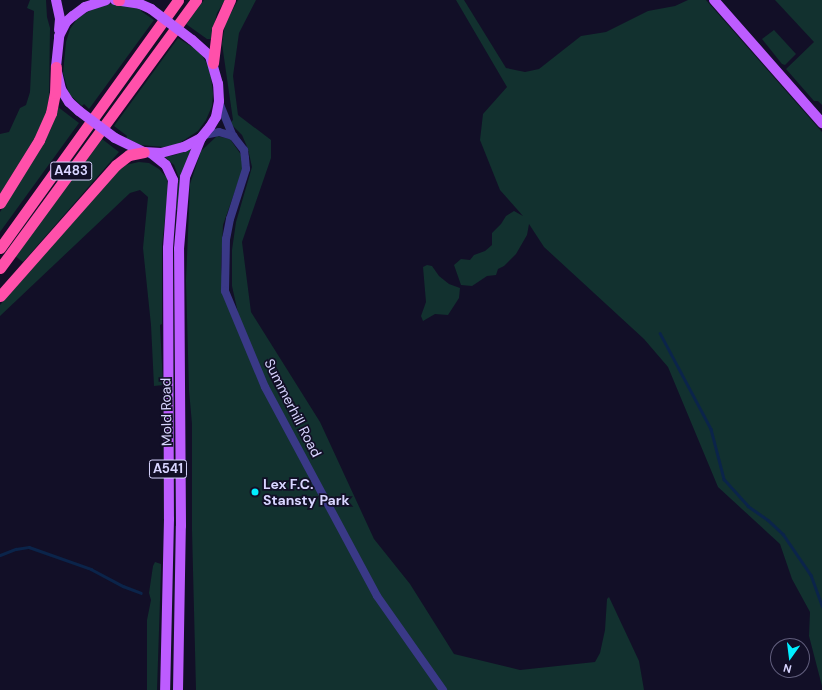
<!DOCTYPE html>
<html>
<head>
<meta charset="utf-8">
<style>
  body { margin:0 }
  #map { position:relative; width:822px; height:690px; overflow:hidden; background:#120f27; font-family:"DM Sans",sans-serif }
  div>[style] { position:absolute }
  .green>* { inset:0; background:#12312f }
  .stream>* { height:2.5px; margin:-1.25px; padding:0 1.25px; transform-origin:1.25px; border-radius:1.25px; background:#0b244a }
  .minor>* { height:8px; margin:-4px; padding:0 4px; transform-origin:4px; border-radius:4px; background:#3a3987 }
  .major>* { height:10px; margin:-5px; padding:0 5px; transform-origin:5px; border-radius:5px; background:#bd5cff }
  .highway>* { height:11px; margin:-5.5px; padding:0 5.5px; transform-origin:5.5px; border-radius:5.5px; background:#ff50aa }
  .major-bridge>* { height:10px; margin:-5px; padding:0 5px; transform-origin:5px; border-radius:5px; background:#bd5cff }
  .dots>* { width:11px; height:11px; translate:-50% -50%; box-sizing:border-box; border:2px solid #120f27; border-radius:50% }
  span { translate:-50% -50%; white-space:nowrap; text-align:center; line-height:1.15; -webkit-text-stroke:3.5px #120f27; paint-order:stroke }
  .shield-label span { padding:1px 3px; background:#120f27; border:1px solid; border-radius:3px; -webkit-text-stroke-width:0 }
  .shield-label { font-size:13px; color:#d8d5ff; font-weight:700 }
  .street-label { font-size:14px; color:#d8d5ff }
  .poi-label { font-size:14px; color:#d8d5ff; font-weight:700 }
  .left { translate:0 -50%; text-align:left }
  .north { position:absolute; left:770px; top:638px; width:40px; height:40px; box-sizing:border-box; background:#120f27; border:1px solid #615e7d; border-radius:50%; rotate:194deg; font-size:11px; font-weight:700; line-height:16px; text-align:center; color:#d8d5ff }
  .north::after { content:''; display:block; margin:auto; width:14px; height:18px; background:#01eeff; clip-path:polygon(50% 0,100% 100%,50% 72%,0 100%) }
</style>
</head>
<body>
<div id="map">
  <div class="green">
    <i style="clip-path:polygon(30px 0,46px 0,47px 17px,50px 28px,49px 97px,46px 114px,37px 134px,0 194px,0 134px,9px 132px,20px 108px,26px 105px,30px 92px,34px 11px,27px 8px)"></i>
    <i style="clip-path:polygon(204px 0,225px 0,217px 13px,211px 39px,207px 39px,186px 24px)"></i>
    <i style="clip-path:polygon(238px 0,256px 0,239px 33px,233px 76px,238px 115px,271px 140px,271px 158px,242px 242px,251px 312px,320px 422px,374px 539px,410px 584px,454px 654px,520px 670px,595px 662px,600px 653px,605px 630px,607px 599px,609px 597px,639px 661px,644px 690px,196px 690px,192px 530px,192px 424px,189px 390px,186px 281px,190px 184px,201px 151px,217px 136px,230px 139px,242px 156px,242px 171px,223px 225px,221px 267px,224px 296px,238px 313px,232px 286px,232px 250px,236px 222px,252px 167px,248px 149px,242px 135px,230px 123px,233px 120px,222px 44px,225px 24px)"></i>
    <i style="clip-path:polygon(456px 0,464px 0,506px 68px,525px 72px,539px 69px,581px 36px,606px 32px,648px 11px,675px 6px,688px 0,706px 0,822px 132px,822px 686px,809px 636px,810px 612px,792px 579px,780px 544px,718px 487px,668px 367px,644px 339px,544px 247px,529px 224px,527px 235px,516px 254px,504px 266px,498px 269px,496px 275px,487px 276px,472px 286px,461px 285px,454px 265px,461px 259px,470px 260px,474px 255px,485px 251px,492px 245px,492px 233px,501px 224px,506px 216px,514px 211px,523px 216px,500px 190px,480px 140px,483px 114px,507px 87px)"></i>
    <i style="clip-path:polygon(775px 0,822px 0,822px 105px,818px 101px,814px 101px,786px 69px,814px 42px)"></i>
    <i style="clip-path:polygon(110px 4px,125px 4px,142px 9px,141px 11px,154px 20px,89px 109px,84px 104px,82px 106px,69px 94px,63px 73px,66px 42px,70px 29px,77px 19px,95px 7px)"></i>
    <i style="clip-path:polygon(774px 30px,796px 54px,785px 65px,782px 64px,762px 39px)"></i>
    <i style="clip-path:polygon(178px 38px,200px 52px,206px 62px,211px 76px,213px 94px,212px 106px,206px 120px,198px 131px,178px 144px,164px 147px,140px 145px,126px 138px,127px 136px,114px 126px)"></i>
    <i style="clip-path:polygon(58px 107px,79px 123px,0 232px,0 212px,51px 129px)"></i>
    <i style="clip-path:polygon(102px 139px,119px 152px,23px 262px,15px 256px)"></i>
    <i style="clip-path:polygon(191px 148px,182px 177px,179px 210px,176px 210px,179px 178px,174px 165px,165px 157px,175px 155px)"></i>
    <i style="clip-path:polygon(139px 162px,149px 163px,159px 169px,167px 178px,168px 191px,162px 245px,162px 324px,160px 325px,163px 385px,154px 386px,151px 325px,143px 248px,148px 197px,140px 190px,130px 193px,0 316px,0 305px,117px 171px,125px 165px)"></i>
    <i style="clip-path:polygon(427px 265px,432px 266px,439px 276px,449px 284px,460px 288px,459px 298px,448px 315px,435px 314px,423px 321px,421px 316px,426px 302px,423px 267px)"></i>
    <i style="clip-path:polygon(155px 562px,161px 564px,161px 570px,157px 690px,147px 690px,147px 620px,151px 600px,149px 593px,153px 566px)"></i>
  </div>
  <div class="stream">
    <i style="left:660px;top:333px;width:109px;rotate:62deg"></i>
    <i style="left:711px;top:429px;width:52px;rotate:75.4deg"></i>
    <i style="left:724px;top:479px;width:36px;rotate:48deg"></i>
    <i style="left:748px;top:506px;width:24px;rotate:35deg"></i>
    <i style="left:768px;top:520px;width:21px;rotate:43deg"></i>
    <i style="left:783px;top:534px;width:50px;rotate:55.7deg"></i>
    <i style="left:811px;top:575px;width:33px;rotate:70deg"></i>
    <i style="left:0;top:555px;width:17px;rotate:-21deg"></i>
    <i style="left:16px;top:549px;width:13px;rotate:-9deg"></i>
    <i style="left:29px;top:547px;width:66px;rotate:19.5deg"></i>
    <i style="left:91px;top:569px;width:36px;rotate:28deg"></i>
    <i style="left:123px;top:586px;width:19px;rotate:21deg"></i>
  </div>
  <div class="minor">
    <i style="left:219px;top:102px;width:37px;rotate:68deg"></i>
    <i style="left:233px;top:136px;width:18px;rotate:52deg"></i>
    <i style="left:244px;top:150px;width:8px;rotate:83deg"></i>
    <i style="left:245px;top:158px;width:11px;rotate:85deg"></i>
    <i style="left:246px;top:169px;width:52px;rotate:107.7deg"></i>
    <i style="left:230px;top:219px;width:20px;rotate:101deg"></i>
    <i style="left:226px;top:239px;width:52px;rotate:91.1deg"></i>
    <i style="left:225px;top:291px;width:104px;rotate:67.4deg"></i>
    <i style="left:265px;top:387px;width:237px;rotate:61.8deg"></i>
    <i style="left:377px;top:596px;width:115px;rotate:54.9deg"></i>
    <i style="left:204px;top:135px;width:15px;rotate:-11deg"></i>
    <i style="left:219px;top:132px;width:15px;rotate:16deg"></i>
  </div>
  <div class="major">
    <i style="left:56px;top:0;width:19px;rotate:78deg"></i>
    <i style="left:60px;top:19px;width:11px;rotate:95deg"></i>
    <i style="left:115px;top:0;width:25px;rotate:9deg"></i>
    <i style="left:140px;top:4px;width:12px;rotate:24deg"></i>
    <i style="left:714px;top:0;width:164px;rotate:48.7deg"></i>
    <i style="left:79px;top:111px;width:13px;rotate:-138deg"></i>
    <i style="left:69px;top:102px;width:15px;rotate:-122deg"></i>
    <i style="left:61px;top:89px;width:23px;rotate:-103deg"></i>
    <i style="left:56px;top:67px;width:31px;rotate:-84deg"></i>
    <i style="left:59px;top:36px;width:16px;rotate:-63deg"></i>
    <i style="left:66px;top:22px;width:9px;rotate:-41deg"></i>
    <i style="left:73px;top:16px;width:15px;rotate:-37deg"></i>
    <i style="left:85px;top:7px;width:22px;rotate:-18deg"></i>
    <i style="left:115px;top:138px;width:32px;rotate:26deg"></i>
    <i style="left:144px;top:152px;width:17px;rotate:3deg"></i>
    <i style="left:161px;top:153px;width:24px;rotate:-15deg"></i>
    <i style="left:184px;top:147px;width:19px;rotate:-28deg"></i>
    <i style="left:201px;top:138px;width:14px;rotate:-51deg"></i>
    <i style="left:210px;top:127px;width:12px;rotate:-59deg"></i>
    <i style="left:216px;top:117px;width:16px;rotate:-79deg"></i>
    <i style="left:219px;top:101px;width:17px;rotate:-93deg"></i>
    <i style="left:218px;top:84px;width:29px;rotate:-106deg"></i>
    <i style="left:210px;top:56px;width:24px;rotate:-138deg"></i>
    <i style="left:151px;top:153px;width:19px;rotate:39deg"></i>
    <i style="left:166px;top:165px;width:17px;rotate:65deg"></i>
    <i style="left:173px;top:180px;width:68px;rotate:94.2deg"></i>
    <i style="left:168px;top:248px;width:271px;rotate:89.8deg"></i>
    <i style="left:169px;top:519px;width:171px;rotate:91.3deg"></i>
    <i style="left:178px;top:690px;width:164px;rotate:-89deg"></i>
    <i style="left:181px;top:526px;width:277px;rotate:-90.4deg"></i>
    <i style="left:179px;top:249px;width:72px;rotate:-85.2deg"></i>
    <i style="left:185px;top:177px;width:42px;rotate:-67.7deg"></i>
  </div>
  <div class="highway">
    <i style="left:118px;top:0;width:1px"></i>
    <i style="left:213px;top:63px;width:34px;rotate:-83deg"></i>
    <i style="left:217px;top:29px;width:32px;rotate:-66deg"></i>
    <i style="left:0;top:203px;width:74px;rotate:-58.2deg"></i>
    <i style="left:39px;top:140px;width:30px;rotate:-66deg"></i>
    <i style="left:51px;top:113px;width:20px;rotate:-79deg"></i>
    <i style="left:55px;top:93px;width:26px;rotate:-88deg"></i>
    <i style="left:0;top:248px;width:305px;rotate:-54.3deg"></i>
    <i style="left:0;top:268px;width:332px;rotate:-53.8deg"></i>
    <i style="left:0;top:296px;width:175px;rotate:-48.5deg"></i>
    <i style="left:116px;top:165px;width:16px;rotate:-38deg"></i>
    <i style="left:129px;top:155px;width:15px;rotate:-11deg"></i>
  </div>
  <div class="major-bridge">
    <i style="left:151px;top:9px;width:51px;rotate:37.1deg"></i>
    <i style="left:79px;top:111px;width:45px;rotate:36.9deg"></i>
  </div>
  <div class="dots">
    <i style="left:255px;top:492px;background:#01eeff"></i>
  </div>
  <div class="shield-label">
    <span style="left:71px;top:171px">A483</span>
    <span style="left:168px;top:469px">A541</span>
  </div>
  <div class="street-label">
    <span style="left:293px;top:408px;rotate:63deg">Summerhill Road</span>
    <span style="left:166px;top:412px;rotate:-91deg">Mold Road</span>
  </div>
  <div class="poi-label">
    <span class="left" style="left:263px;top:492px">Lex F.C.<br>Stansty Park</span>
  </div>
  <div class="north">N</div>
</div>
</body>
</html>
